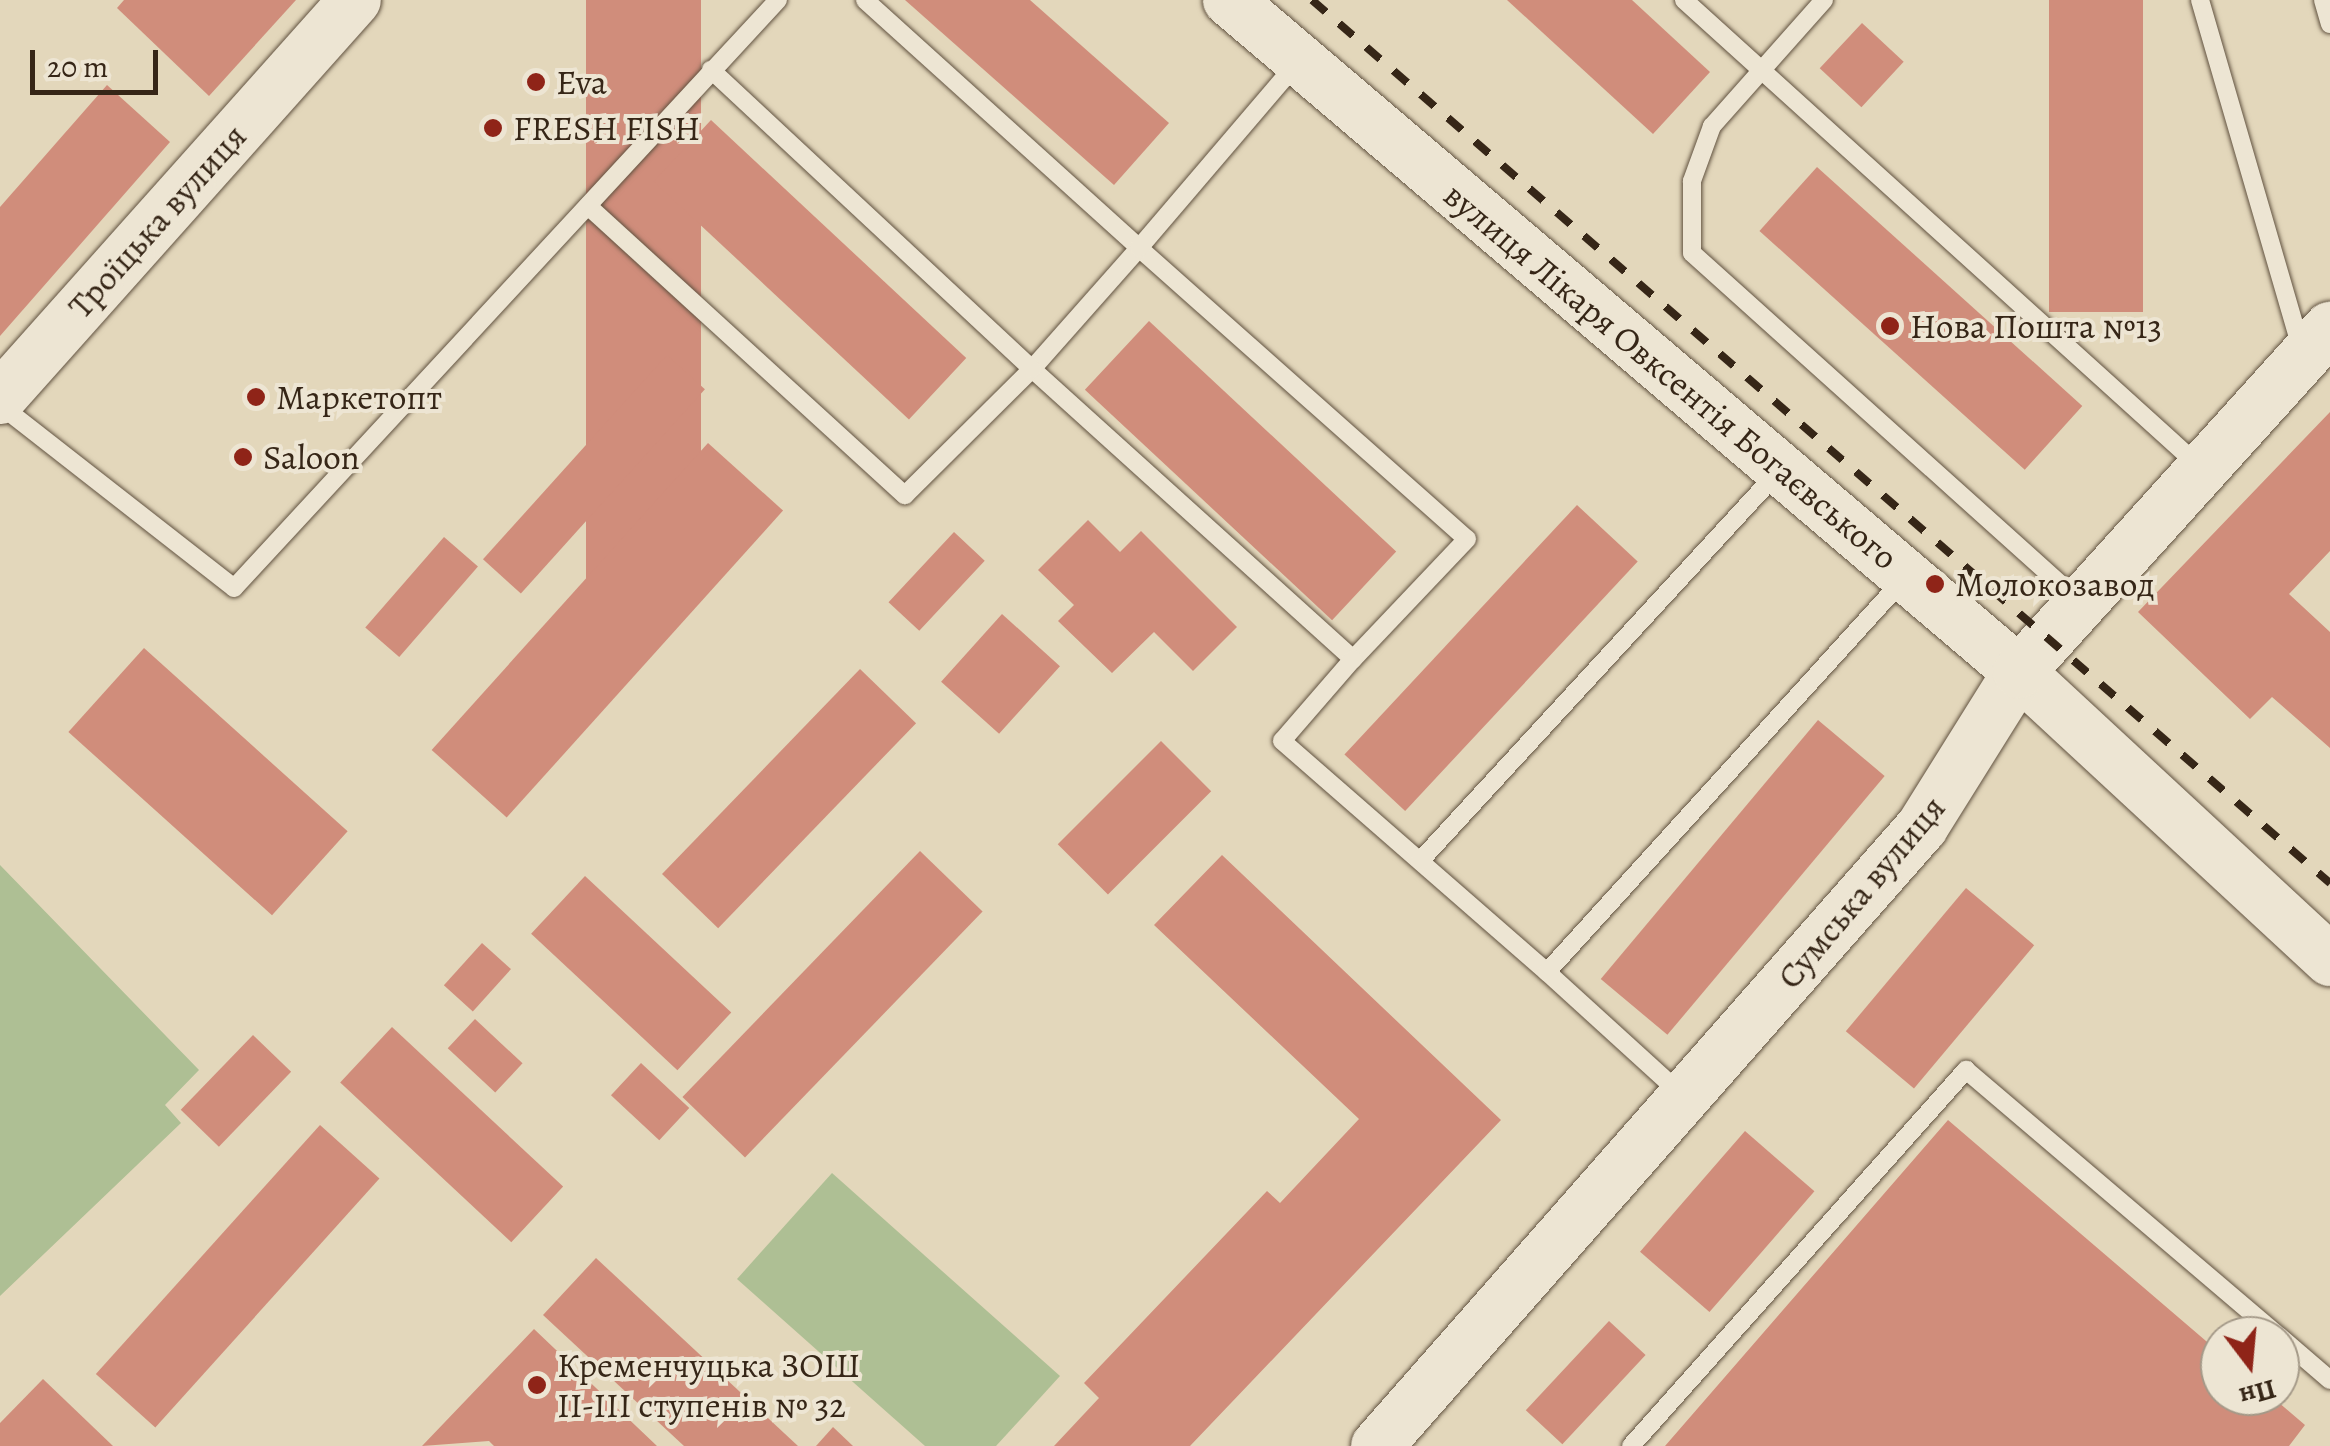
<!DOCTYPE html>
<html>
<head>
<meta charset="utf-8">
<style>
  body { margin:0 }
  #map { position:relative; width:2330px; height:1446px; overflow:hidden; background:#e3d7bb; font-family:Alegreya,serif }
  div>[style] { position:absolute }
  .green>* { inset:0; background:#aebf94 }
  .building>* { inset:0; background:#d08d7b; transform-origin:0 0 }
  .roads { filter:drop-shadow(0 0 2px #615240) drop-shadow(0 0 2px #615240) }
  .lane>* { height:18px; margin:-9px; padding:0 9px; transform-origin:9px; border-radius:9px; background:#ede5d3 }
  .secondary>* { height:52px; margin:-26px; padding:0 26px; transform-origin:26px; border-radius:26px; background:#ede5d3 }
  .rail>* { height:8px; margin-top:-4px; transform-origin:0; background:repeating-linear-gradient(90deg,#362617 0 18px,transparent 0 36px) }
  .dots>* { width:28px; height:28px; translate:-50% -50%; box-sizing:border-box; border:5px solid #ede5d3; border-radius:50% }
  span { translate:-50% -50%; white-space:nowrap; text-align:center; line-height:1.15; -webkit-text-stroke:8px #ede5d3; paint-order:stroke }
  .poi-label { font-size:35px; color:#362617 }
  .left { translate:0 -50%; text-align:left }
  .street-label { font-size:35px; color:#362617 }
  .north { position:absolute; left:2200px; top:1316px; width:100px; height:100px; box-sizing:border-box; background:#ede5d3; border:2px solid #a49988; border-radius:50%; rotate:164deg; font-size:28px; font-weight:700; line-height:40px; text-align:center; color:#362617 }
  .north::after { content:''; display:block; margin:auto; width:35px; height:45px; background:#8f2418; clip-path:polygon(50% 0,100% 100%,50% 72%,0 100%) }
  .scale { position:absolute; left:30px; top:50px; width:128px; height:45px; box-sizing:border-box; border:5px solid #362617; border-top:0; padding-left:12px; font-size:30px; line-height:35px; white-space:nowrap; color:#362617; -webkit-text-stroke:8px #ede5d3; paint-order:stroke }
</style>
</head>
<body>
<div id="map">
  <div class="green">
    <i style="clip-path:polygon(0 865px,199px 1070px,165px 1105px,181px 1123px,0 1296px)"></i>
    <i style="clip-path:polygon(832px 1173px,1060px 1376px,996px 1446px,925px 1446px,737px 1279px)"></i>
  </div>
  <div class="building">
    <i style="clip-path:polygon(124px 0,296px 0,209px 96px,117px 8px)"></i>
    <i style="left:586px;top:0;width:115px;height:588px"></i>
    <i style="clip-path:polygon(905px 0,1030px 0,1169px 123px,1114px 185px)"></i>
    <i style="clip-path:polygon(1507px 0,1632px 0,1710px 72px,1653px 134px)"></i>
    <i style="left:2049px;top:0;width:94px;height:312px"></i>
    <i style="left:1862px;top:23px;width:57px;height:62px;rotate:43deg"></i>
    <i style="clip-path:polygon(107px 85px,170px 142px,0 336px,0 207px)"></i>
    <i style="left:711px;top:120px;width:349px;height:84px;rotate:43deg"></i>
    <i style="left:1817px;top:167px;width:357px;height:86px;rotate:42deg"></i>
    <i style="left:1149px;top:321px;width:338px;height:94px;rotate:43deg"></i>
    <i style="left:667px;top:355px;width:51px;height:275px;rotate:42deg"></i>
    <i style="clip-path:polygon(2330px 412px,2330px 551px,2289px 594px,2330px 632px,2330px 748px,2272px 697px,2250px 719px,2138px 612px)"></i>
    <i style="left:708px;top:443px;width:101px;height:413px;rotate:42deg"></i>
    <i style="left:1577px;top:505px;width:83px;height:341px;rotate:43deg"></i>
    <i style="clip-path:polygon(1088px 520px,1120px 552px,1141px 531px,1237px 627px,1193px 671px,1154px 632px,1112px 673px,1058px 621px,1074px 605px,1038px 570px)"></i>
    <i style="left:954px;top:532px;width:42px;height:96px;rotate:43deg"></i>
    <i style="left:444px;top:537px;width:45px;height:120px;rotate:41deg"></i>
    <i style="left:1002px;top:614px;width:78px;height:91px;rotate:42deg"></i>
    <i style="left:144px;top:648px;width:274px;height:113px;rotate:42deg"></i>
    <i style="left:860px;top:669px;width:78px;height:285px;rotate:44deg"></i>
    <i style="left:1818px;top:720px;width:87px;height:338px;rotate:40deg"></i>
    <i style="left:1161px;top:741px;width:71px;height:146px;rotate:45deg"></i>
    <i style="left:920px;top:851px;width:87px;height:342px;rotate:44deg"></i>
    <i style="clip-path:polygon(1222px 855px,1501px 1120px,1190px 1446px,1054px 1446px,1099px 1398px,1084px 1383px,1267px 1191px,1280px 1203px,1359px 1119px,1154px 925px)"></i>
    <i style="left:585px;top:876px;width:200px;height:79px;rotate:43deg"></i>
    <i style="left:1966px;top:888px;width:89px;height:187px;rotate:40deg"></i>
    <i style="left:482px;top:943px;width:39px;height:57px;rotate:42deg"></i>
    <i style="left:475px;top:1019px;width:65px;height:40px;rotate:43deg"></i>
    <i style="left:392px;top:1027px;width:234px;height:76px;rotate:43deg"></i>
    <i style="left:253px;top:1035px;width:53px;height:104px;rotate:44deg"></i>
    <i style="left:641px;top:1063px;width:66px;height:44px;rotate:43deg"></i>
    <i style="clip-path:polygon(1948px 1120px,2220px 1353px,2220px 1396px,2271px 1396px,2305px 1425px,2289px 1446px,1665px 1446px)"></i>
    <i style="left:320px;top:1125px;width:80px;height:335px;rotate:42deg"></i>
    <i style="left:1745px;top:1131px;width:92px;height:160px;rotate:41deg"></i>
    <i style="clip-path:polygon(596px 1258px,798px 1446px,684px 1446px,543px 1315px)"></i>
    <i style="left:1609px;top:1321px;width:50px;height:122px;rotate:43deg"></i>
    <i style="clip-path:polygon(534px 1329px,657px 1446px,494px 1446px,489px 1441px,422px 1446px)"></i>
    <i style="clip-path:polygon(43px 1379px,113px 1446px,0 1446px,0 1423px)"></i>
    <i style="clip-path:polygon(833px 1427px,853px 1446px,816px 1446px)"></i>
  </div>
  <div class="roads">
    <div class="lane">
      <i style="left:865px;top:0;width:370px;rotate:42.1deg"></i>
      <i style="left:1139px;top:248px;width:438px;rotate:41.6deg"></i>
      <i style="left:1467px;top:539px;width:166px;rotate:133.5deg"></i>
      <i style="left:1353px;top:659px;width:433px;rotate:-137.9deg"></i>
      <i style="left:1032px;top:369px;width:162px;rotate:-48.5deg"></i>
      <i style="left:1139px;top:248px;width:242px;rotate:-49.5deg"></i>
      <i style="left:1684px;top:0;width:695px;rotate:42.14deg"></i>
      <i style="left:1824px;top:0;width:169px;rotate:131.6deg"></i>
      <i style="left:1712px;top:126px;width:59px;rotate:110deg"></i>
      <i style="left:1692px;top:181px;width:72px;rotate:90deg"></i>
      <i style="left:1692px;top:253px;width:520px;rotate:41.96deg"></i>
      <i style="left:2200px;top:0;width:365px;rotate:73.8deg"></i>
      <i style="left:2323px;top:0;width:25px;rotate:74deg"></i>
      <i style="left:588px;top:206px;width:429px;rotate:42.4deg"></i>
      <i style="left:905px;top:495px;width:179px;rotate:-44.8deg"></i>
      <i style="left:1032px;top:369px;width:439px;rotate:-137deg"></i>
      <i style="left:0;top:405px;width:297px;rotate:38deg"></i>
      <i style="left:234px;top:588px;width:801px;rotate:-47.23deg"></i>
      <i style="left:1353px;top:659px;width:108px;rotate:130.9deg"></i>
      <i style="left:1282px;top:741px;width:352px;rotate:41.1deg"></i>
      <i style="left:1420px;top:861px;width:527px;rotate:-47.38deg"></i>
      <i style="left:1680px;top:1093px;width:180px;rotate:-137.7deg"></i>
      <i style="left:1547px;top:972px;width:530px;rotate:-47.76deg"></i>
      <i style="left:2280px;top:1337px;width:66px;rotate:40.7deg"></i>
      <i style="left:1631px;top:1446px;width:504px;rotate:-48.3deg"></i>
      <i style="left:1966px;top:1070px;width:411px;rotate:40.4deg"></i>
    </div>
    <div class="secondary">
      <i style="left:1229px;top:0;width:1037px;rotate:40.39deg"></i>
      <i style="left:2019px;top:672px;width:424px;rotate:42.8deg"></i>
      <i style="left:0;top:398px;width:533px;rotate:-48.27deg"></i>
      <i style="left:1377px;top:1446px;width:825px;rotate:-48.64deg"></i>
      <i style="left:1922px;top:827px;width:183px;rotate:-58deg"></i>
      <i style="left:2019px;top:672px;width:464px;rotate:-47.9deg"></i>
    </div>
  </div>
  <div class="rail">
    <i style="left:1312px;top:0;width:1348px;rotate:40.94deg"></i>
  </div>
  <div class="dots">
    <i style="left:536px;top:82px;background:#8f2418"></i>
    <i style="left:493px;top:128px;background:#8f2418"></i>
    <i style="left:1890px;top:326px;background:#8f2418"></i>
    <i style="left:256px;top:397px;background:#8f2418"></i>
    <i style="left:243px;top:457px;background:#8f2418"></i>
    <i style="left:1935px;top:584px;background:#8f2418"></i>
    <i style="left:537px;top:1385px;background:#8f2418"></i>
  </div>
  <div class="poi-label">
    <span class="left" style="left:556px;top:82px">Eva</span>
    <span class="left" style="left:513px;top:128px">FRESH FISH</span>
    <span class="left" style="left:1910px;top:326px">Нова Пошта №13</span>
    <span class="left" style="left:276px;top:397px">Маркетопт</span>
    <span class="left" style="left:263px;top:457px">Saloon</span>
    <span class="left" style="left:1955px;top:584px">Молокозавод</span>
    <span class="left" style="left:557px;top:1385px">Кременчуцька ЗОШ<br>ІІ-ІІІ ступенів № 32</span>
  </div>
  <div class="street-label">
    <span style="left:157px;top:221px;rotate:-48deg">Троїцька вулиця</span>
    <span style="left:1671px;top:376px;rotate:40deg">вулиця Лікаря Овксентія Богаєвського</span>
    <span style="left:1861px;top:892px;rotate:-50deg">Сумська вулиця</span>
  </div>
  <div class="north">Пн</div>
  <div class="scale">20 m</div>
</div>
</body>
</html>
